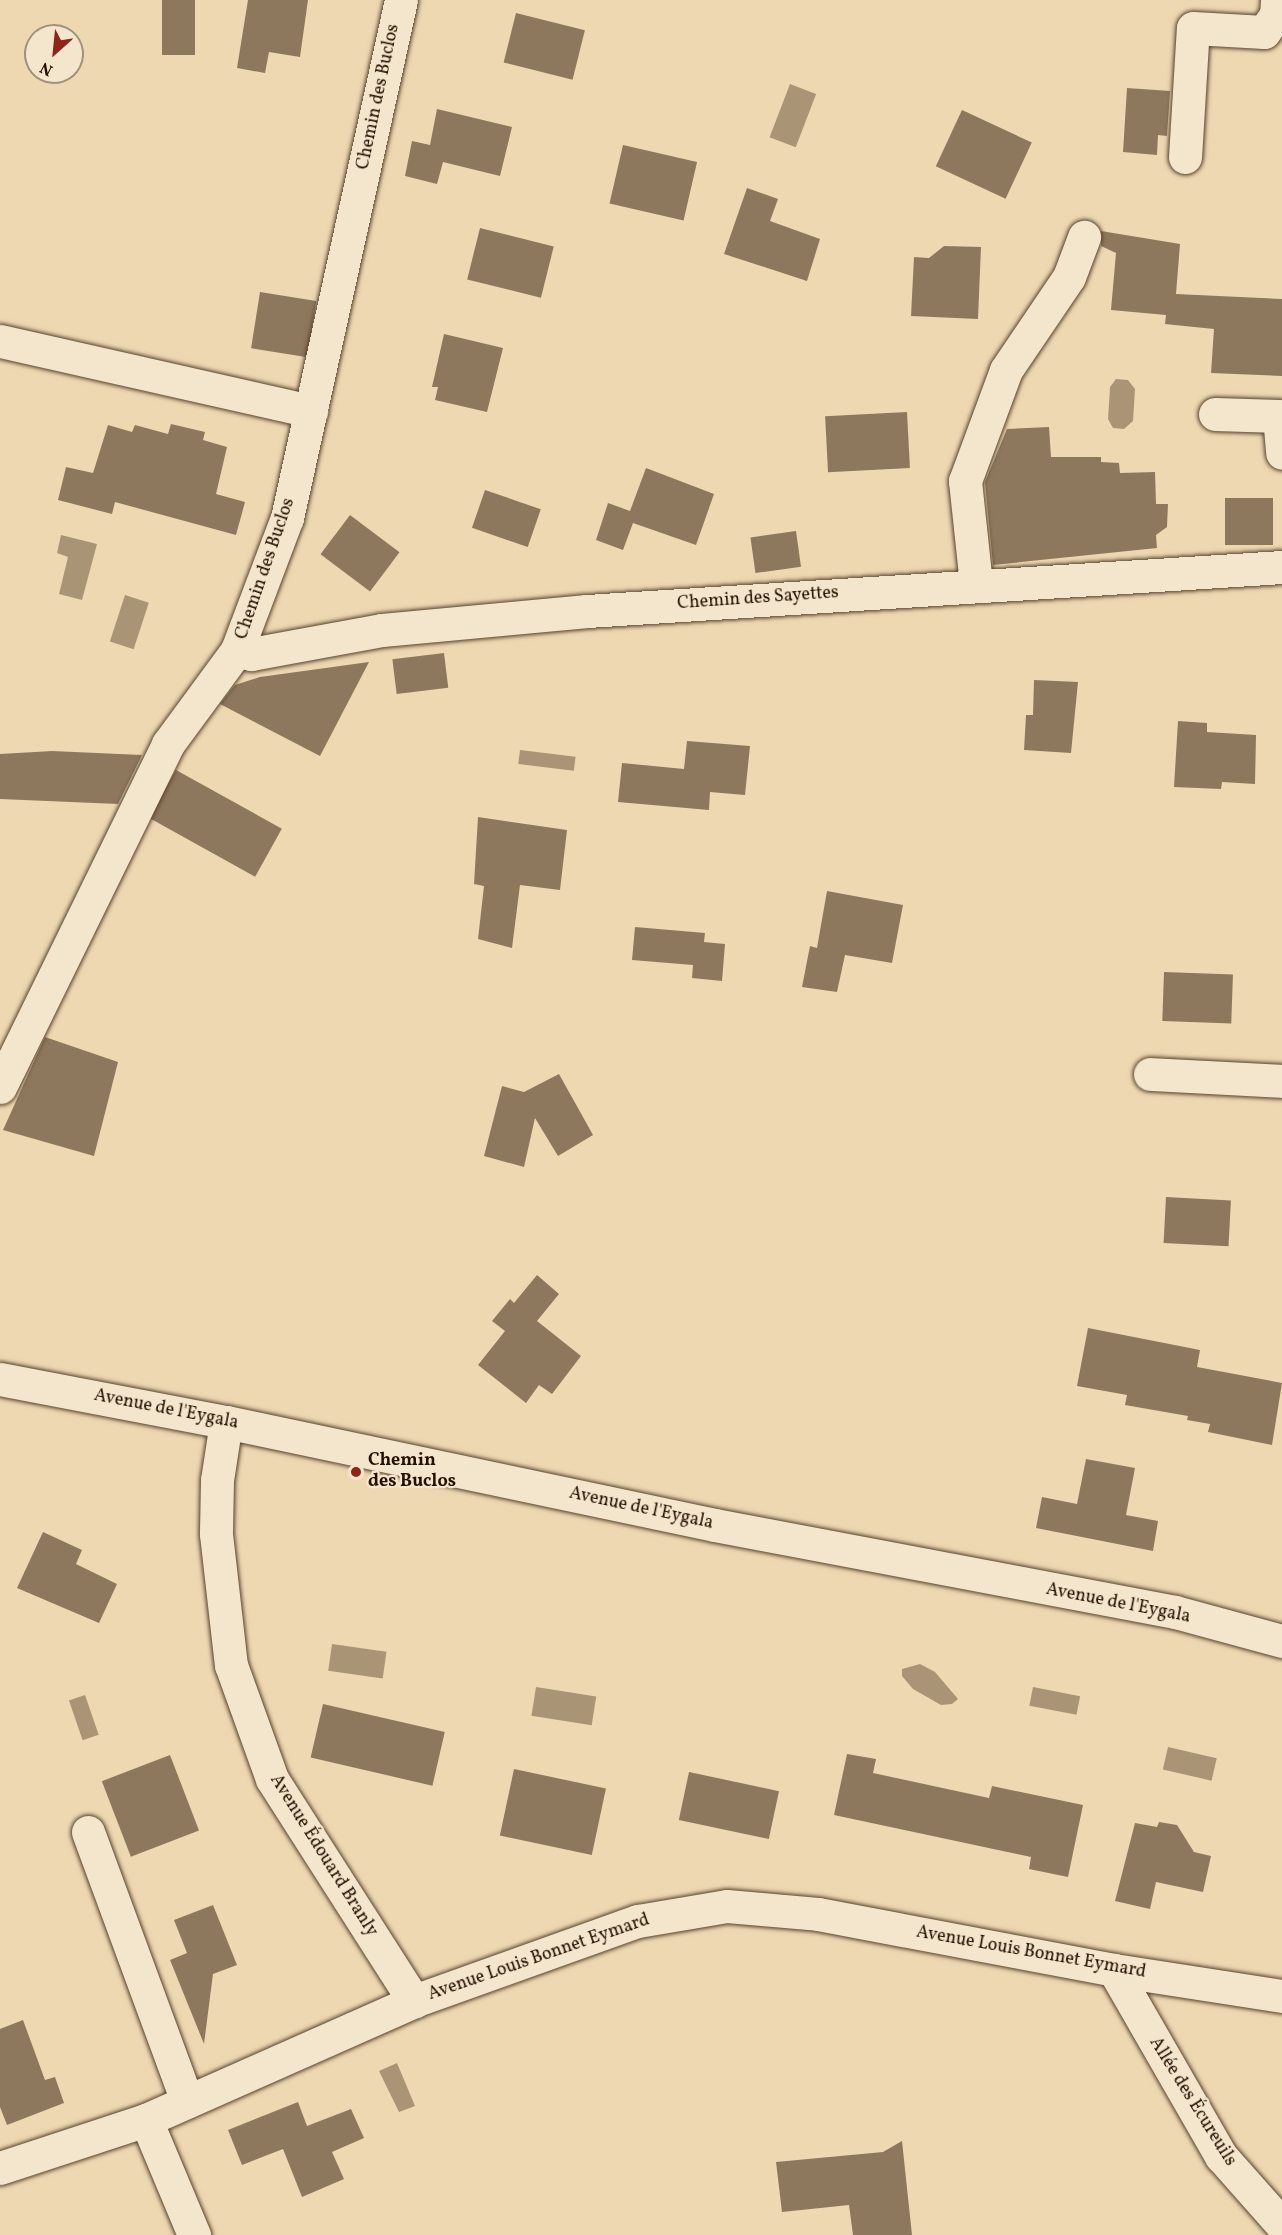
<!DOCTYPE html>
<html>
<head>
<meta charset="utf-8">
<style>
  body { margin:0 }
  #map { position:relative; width:1282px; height:2235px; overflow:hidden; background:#eed8b2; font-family:Vollkorn,serif }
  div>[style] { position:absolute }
  .water>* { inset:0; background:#aa9476; transform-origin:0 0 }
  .building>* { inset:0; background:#8e785d; transform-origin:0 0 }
  .roads { filter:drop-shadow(0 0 2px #57432d) drop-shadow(0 0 2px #57432d) }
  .minor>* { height:33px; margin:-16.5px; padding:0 16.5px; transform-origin:16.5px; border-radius:16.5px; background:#f4e6cd }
  .dots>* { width:16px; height:16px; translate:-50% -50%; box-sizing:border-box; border:3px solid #f4e6cd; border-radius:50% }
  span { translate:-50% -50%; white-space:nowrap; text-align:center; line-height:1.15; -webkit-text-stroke:4.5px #f4e6cd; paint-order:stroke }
  .street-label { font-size:18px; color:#251101 }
  .poi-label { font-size:18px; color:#251101; font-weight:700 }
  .left { translate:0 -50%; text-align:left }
  .north { position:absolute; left:24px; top:24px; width:60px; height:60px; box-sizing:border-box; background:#f4e6cd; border:2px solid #a1917b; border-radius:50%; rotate:207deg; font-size:16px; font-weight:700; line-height:24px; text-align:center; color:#251101 }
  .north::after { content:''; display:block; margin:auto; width:21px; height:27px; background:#8f2418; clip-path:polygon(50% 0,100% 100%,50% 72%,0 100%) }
</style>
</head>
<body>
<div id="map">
  <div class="water">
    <i style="left:790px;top:84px;width:28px;height:57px;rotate:21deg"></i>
    <i style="clip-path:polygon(1116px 379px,1128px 380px,1135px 389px,1133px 421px,1124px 429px,1113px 428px,1108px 419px,1110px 387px)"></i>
    <i style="clip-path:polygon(61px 535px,97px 544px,82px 600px,59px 594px,68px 557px,57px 553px)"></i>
    <i style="left:125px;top:595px;width:25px;height:49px;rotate:18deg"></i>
    <i style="left:520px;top:750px;width:56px;height:14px;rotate:7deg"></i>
    <i style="left:332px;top:1644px;width:55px;height:27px;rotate:8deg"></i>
    <i style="clip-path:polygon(920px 1664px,935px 1672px,958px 1699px,952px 1704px,941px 1705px,913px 1689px,902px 1676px,902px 1669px)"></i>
    <i style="left:536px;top:1687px;width:61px;height:29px;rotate:9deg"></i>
    <i style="left:1033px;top:1687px;width:48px;height:19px;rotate:11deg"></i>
    <i style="left:85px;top:1695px;width:42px;height:17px;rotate:71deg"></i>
    <i style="left:1168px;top:1747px;width:50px;height:23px;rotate:13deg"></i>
    <i style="clip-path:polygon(397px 2063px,415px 2106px,399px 2112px,379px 2071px)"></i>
  </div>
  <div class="building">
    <i style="left:162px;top:0;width:33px;height:55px"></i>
    <i style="clip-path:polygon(248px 0,308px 0,300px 57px,269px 52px,265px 73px,237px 68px)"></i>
    <i style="left:516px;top:13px;width:71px;height:51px;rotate:14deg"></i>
    <i style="clip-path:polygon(1127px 88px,1170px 91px,1167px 136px,1158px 135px,1157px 155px,1123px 152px)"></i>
    <i style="clip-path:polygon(437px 109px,512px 127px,500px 176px,443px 162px,437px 184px,405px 176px,412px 141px,430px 145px)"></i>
    <i style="left:962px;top:110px;width:77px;height:62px;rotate:25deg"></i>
    <i style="left:623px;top:145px;width:76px;height:60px;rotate:13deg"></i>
    <i style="clip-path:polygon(747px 188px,778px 199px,770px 221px,820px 239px,807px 281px,724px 254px)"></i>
    <i style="left:480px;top:228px;width:76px;height:53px;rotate:14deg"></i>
    <i style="clip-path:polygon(1101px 231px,1180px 244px,1176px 294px,1282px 299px,1282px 376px,1211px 373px,1214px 329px,1165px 324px,1166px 315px,1111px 310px,1116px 253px,1101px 246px)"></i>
    <i style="clip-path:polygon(944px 246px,981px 247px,978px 319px,911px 316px,914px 257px,929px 258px)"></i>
    <i style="left:260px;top:292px;width:57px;height:57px;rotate:9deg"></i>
    <i style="clip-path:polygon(444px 334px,503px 348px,487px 412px,435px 400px,438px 387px,432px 387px)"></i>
    <i style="left:907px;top:412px;width:56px;height:82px;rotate:87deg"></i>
    <i style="clip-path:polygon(171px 424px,205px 432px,203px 440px,227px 447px,216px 494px,245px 502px,236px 535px,115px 502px,112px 514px,58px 500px,66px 467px,93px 473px,108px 425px,132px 432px,135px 425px,168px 434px)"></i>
    <i style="clip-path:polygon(1049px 427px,1051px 457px,1101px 457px,1101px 462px,1119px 463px,1120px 473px,1155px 472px,1156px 504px,1168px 504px,1167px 527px,1156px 535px,1157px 548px,993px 565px,985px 482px,1007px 429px)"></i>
    <i style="clip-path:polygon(646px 468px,714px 494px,696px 545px,633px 523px,623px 550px,596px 540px,608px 503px,630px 511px)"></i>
    <i style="left:485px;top:490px;width:59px;height:40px;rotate:19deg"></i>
    <i style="left:1273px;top:498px;width:47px;height:48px;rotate:90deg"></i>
    <i style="left:350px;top:515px;width:62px;height:49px;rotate:37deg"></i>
    <i style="left:796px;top:531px;width:36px;height:46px;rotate:82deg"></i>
    <i style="left:444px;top:653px;width:35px;height:52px;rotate:83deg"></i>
    <i style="clip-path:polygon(369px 662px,320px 756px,220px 704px,235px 685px,260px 677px)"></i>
    <i style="clip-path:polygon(1034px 680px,1078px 682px,1071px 753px,1024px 750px,1026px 715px,1033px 715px)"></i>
    <i style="clip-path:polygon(1178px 721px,1207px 723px,1207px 732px,1256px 735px,1255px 784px,1222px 782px,1221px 789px,1174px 787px)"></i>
    <i style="clip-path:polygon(687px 741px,750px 746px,745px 795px,710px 792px,709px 810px,618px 802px,622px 763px,684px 769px)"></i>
    <i style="clip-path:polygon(52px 751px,142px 755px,118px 804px,0 799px,0 754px)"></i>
    <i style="left:176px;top:770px;width:121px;height:55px;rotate:29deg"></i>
    <i style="clip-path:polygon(478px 817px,567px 830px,560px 890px,520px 885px,512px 948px,478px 939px,484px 886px,474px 884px)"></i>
    <i style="clip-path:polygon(827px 891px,903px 905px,892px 963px,845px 955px,837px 992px,802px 987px,810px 946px,817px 948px)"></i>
    <i style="clip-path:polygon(635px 927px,705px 933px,704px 942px,725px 944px,722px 981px,692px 978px,693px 965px,632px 960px)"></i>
    <i style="left:1164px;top:972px;width:69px;height:49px;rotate:2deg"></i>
    <i style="clip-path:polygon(45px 1037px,118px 1062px,94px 1156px,3px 1130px)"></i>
    <i style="clip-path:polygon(559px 1074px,593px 1135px,558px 1156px,535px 1118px,524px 1167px,484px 1156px,502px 1086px,524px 1092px)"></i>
    <i style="left:1166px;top:1197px;width:65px;height:46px;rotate:3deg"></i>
    <i style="clip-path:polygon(537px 1275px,559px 1294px,537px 1321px,581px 1356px,552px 1394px,539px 1385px,526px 1403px,478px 1365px,505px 1331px,492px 1321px,510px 1299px,514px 1303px)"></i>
    <i style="clip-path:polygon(1088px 1328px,1200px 1350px,1197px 1367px,1282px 1383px,1272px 1445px,1208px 1432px,1210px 1424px,1187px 1420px,1188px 1416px,1125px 1405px,1127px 1395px,1077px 1386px)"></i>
    <i style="clip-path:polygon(1086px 1459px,1135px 1468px,1126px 1515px,1158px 1521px,1153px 1551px,1036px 1528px,1042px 1497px,1077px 1504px)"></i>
    <i style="clip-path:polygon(43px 1532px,82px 1550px,76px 1564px,117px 1584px,99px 1623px,17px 1588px)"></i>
    <i style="left:323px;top:1704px;width:125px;height:55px;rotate:13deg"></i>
    <i style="clip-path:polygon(847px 1754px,876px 1759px,873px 1773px,989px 1798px,992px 1786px,1083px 1805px,1068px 1877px,1029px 1869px,1031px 1857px,834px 1815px)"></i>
    <i style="left:170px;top:1755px;width:81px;height:73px;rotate:69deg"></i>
    <i style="left:514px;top:1769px;width:94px;height:68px;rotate:12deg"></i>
    <i style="left:689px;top:1772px;width:92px;height:49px;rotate:12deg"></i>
    <i style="clip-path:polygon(1159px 1822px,1177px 1825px,1194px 1852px,1211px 1856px,1203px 1892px,1156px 1882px,1150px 1909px,1115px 1901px,1135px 1823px,1157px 1827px)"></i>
    <i style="clip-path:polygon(213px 1905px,237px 1965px,213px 1974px,204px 2044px,170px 1960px,187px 1953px,174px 1920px)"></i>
    <i style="clip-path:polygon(23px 2020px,45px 2080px,55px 2077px,64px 2103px,7px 2125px,0 2107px,0 2029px)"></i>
    <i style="clip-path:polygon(298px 2102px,307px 2126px,351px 2109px,364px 2138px,332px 2152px,344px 2179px,302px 2197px,283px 2149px,242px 2165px,228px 2130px)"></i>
    <i style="clip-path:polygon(902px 2141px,912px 2235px,853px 2235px,849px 2205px,782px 2212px,776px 2162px,883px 2152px)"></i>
  </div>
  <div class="roads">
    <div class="minor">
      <i style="left:1185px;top:157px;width:129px;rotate:-86.5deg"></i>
      <i style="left:1193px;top:28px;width:71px;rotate:3.2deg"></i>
      <i style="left:1264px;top:32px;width:21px;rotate:-55deg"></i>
      <i style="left:1276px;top:15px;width:15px;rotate:-86deg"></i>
      <i style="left:0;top:341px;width:319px;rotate:12.7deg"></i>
      <i style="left:1215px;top:414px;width:64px;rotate:1.8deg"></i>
      <i style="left:1279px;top:416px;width:37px;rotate:85deg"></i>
      <i style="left:976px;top:584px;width:104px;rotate:-96.1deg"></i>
      <i style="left:965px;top:481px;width:118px;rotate:-69.7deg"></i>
      <i style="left:1006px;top:370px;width:112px;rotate:-55.9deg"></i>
      <i style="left:1069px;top:277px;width:43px;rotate:-69.4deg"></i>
      <i style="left:237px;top:650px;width:15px;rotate:16deg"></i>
      <i style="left:251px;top:654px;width:133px;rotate:-10.4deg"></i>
      <i style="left:382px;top:630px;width:206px;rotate:-5.3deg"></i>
      <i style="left:587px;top:611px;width:696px;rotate:-3.62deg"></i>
      <i style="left:1150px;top:1074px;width:132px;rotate:3deg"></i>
      <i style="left:0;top:1087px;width:382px;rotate:-63.9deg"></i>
      <i style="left:168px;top:744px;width:117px;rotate:-53.7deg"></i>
      <i style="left:237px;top:650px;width:141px;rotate:-69.3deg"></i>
      <i style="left:287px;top:518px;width:530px;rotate:-77.59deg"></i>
      <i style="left:0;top:1379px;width:230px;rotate:10.8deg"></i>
      <i style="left:226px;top:1422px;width:500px;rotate:11.9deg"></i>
      <i style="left:715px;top:1525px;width:468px;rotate:10.7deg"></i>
      <i style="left:1175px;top:1612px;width:111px;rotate:15.2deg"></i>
      <i style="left:226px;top:1422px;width:59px;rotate:98.8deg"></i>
      <i style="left:217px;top:1480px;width:54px;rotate:91.1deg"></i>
      <i style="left:216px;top:1534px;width:132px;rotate:83.5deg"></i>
      <i style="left:231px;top:1665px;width:121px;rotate:70.2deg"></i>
      <i style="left:272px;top:1779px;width:264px;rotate:57.4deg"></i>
      <i style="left:88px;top:1832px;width:287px;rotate:69.8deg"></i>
      <i style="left:1114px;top:1970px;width:215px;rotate:60.1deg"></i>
      <i style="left:1221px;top:2156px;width:92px;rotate:48.5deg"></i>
      <i style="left:146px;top:2120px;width:125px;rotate:67.3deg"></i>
      <i style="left:0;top:2168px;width:154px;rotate:-18.2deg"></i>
      <i style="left:146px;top:2120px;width:293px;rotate:-23.9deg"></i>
      <i style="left:414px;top:2001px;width:238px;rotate:-19.7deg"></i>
      <i style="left:638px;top:1921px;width:90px;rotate:-9.6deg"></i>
      <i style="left:727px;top:1906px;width:91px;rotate:5deg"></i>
      <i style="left:818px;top:1914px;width:301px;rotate:10.7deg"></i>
      <i style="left:1114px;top:1970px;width:170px;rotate:8.8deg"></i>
    </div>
  </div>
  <div class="dots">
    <i style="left:356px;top:1472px;background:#8f2418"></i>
  </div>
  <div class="street-label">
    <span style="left:379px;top:97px;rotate:-78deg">Chemin des Buclos</span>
    <span style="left:266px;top:569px;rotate:-71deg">Chemin des Buclos</span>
    <span style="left:758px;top:599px;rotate:-4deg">Chemin des Sayettes</span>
    <span style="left:166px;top:1410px;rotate:11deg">Avenue de l'Eygala</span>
    <span style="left:641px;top:1509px;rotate:12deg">Avenue de l'Eygala</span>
    <span style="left:1118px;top:1604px;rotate:11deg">Avenue de l'Eygala</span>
    <span style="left:323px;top:1856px;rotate:58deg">Avenue Édouard Branly</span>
    <span style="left:1031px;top:1953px;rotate:10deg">Avenue Louis Bonnet Eymard</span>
    <span style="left:539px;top:1958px;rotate:-19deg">Avenue Louis Bonnet Eymard</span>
    <span style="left:1192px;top:2102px;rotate:58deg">Allée des Écureuils</span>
  </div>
  <div class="poi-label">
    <span class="left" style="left:368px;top:1472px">Chemin<br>des Buclos</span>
  </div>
  <div class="north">N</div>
</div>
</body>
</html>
